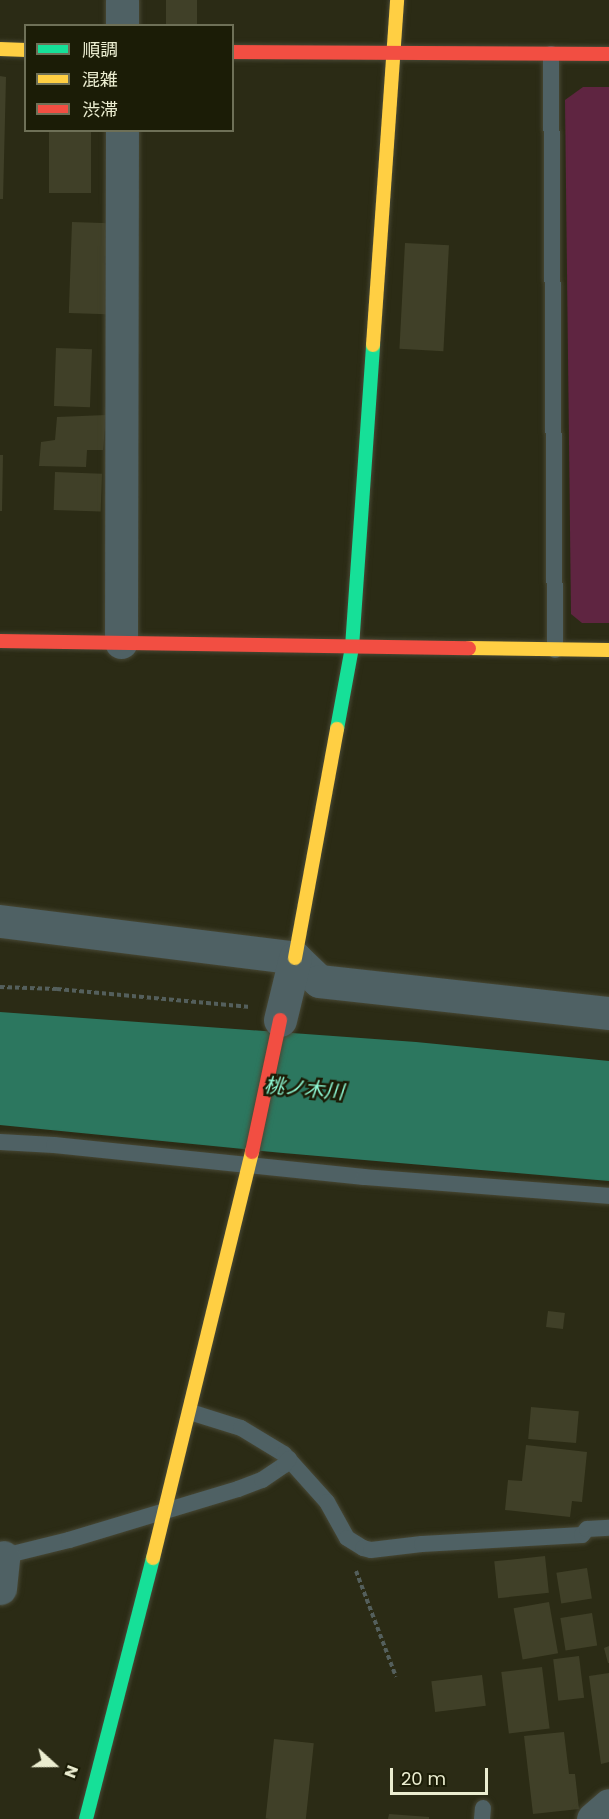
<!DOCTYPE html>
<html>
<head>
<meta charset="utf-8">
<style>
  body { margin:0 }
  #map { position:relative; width:609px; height:1819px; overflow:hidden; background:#2b2b15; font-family:Poppins,"Noto Sans JP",sans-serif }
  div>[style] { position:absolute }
  .green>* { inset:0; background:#5f2541 }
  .water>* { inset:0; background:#2c775f }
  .building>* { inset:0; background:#404028; transform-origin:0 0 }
  .path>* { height:4px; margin-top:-2px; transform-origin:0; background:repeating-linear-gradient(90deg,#545f5c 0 4.5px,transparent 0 7.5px) }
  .roads { filter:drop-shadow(0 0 2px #484835) drop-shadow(0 0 2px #484835) }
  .lane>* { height:16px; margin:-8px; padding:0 8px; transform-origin:8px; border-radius:8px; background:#4f6164 }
  .street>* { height:33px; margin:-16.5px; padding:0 16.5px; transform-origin:16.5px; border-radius:16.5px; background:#4f6164 }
  .fast>* { height:14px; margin:-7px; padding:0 7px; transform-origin:7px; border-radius:7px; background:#16e098 }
  .slow>* { height:14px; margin:-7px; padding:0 7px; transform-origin:7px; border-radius:7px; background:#ffcf43 }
  .jam>* { height:14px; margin:-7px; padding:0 7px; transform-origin:7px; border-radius:7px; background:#f24e42 }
  span { translate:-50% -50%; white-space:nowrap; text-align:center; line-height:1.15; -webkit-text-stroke:5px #1b1c06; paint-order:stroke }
  .water-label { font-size:20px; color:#90fbd7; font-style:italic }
  .legend { position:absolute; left:24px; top:24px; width:210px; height:108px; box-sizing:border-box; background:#1b1c06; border:2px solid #6e7057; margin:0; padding:8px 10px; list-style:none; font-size:18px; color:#ebedd0 }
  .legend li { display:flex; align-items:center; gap:12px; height:30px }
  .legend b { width:30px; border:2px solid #6e7057 }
  .north { position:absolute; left:24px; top:1735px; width:60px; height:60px; -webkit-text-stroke:4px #1b1c06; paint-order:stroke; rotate:111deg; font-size:16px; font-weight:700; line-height:24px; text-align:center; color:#ebedd0 }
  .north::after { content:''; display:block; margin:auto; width:21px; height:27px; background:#ebedd0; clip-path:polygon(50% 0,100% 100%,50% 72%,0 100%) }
  .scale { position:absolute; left:390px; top:1768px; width:98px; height:27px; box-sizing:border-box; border:3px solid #ebedd0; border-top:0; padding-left:8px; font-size:18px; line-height:21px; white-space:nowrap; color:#ebedd0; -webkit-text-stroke:4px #1b1c06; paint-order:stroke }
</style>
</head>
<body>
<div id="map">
  <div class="green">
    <i style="clip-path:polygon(583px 87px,609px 87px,609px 623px,582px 623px,571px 614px,565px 100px)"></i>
  </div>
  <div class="water">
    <i style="clip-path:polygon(0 1012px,416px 1042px,609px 1061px,609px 1181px,283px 1153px,0 1125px)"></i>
  </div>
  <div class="building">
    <i style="left:166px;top:0;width:31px;height:26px"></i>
    <i style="clip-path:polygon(0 76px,6px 77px,3px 199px,0 199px)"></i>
    <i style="left:49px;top:130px;width:42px;height:63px"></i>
    <i style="left:72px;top:222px;width:38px;height:91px;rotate:2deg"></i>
    <i style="left:405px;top:243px;width:44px;height:106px;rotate:3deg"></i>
    <i style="left:56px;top:348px;width:36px;height:58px;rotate:2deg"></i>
    <i style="clip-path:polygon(106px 415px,103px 450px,87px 450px,86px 467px,39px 466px,41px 442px,55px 440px,57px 417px)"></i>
    <i style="clip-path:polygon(0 455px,3px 455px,2px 511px,0 511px)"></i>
    <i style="left:55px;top:472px;width:47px;height:38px;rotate:2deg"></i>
    <i style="left:548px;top:1311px;width:17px;height:16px;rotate:7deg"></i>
    <i style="left:531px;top:1407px;width:48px;height:32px;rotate:5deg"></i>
    <i style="clip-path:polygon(526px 1445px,587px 1452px,582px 1502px,572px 1501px,570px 1517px,505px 1510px,508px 1480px,522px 1481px)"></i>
    <i style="left:545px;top:1556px;width:37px;height:51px;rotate:84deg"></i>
    <i style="left:587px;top:1568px;width:31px;height:31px;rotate:81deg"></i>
    <i style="left:549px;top:1602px;width:52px;height:36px;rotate:80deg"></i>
    <i style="left:592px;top:1613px;width:33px;height:32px;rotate:81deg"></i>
    <i style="clip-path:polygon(609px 1646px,609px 1663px,608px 1663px,604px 1648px)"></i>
    <i style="left:579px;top:1656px;width:42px;height:26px;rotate:83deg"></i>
    <i style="left:542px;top:1667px;width:62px;height:41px;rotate:83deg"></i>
    <i style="clip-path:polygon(609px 1673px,609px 1762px,601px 1764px,589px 1676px)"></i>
    <i style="left:482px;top:1675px;width:31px;height:51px;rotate:83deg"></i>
    <i style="clip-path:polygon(564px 1732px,569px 1774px,575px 1774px,579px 1809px,533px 1814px,524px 1736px)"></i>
    <i style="left:274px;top:1739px;width:40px;height:80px;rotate:6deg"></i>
    <i style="clip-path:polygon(389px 1814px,429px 1817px,429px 1819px,388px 1819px)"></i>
  </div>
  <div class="path">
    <i style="left:0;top:987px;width:57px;rotate:2deg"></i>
    <i style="left:57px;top:989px;width:194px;rotate:5.3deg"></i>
    <i style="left:356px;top:1571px;width:113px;rotate:69.3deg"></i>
  </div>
  <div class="roads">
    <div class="lane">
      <i style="left:551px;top:54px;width:596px;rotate:89.62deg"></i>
      <i style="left:0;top:1142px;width:54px;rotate:3.2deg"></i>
      <i style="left:54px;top:1145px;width:312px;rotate:5.9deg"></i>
      <i style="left:364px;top:1177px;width:246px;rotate:4.4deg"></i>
      <i style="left:190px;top:1412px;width:53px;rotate:17.4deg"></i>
      <i style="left:241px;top:1428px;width:50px;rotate:31.2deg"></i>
      <i style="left:284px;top:1454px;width:64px;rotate:48.1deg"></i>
      <i style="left:327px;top:1502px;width:41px;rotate:60.9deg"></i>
      <i style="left:347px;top:1538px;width:19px;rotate:32deg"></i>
      <i style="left:363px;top:1548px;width:8px;rotate:14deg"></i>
      <i style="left:371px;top:1550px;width:51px;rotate:-6.7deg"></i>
      <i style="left:422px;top:1544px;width:160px;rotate:-3.2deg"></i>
      <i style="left:582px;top:1535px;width:8px;rotate:-50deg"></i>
      <i style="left:587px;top:1529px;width:22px;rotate:-3deg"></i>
      <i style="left:0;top:1557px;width:71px;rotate:-13.8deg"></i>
      <i style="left:69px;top:1540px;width:177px;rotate:-16.8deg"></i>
      <i style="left:238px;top:1489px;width:26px;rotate:-21deg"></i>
      <i style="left:262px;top:1480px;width:27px;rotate:-34deg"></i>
      <i style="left:284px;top:1465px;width:8px;rotate:-50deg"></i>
      <i style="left:482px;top:1819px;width:11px;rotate:-85deg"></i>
    </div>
    <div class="street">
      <i style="left:122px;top:26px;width:26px;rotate:-90deg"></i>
      <i style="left:121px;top:642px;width:512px;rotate:-89.89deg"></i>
      <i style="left:0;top:921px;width:297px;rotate:7.1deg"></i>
      <i style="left:295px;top:958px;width:33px;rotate:44deg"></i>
      <i style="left:319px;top:981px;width:292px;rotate:6.3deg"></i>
      <i style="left:280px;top:1020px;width:64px;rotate:-76.4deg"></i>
      <i style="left:0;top:1588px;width:31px;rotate:-84deg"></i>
      <i style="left:593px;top:1819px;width:21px;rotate:-41deg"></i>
    </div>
    <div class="fast">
      <i style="left:337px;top:729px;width:83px;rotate:-79.6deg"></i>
      <i style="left:352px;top:647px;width:303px;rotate:-86deg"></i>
      <i style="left:86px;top:1819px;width:269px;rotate:-75.6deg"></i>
    </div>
    <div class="slow">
      <i style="left:0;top:49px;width:26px;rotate:2deg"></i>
      <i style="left:373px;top:345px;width:346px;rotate:-86deg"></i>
      <i style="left:469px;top:648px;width:140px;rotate:0.8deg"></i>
      <i style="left:295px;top:958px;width:233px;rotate:-79.6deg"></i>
      <i style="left:153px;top:1558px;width:418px;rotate:-76.3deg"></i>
    </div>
    <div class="jam">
      <i style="left:232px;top:52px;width:377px;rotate:0.3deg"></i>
      <i style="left:0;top:641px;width:469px;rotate:0.9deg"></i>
      <i style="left:252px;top:1152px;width:135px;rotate:-78deg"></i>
    </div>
  </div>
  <div class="water-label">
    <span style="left:304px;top:1089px;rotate:5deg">桃ノ木川</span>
  </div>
  <ul class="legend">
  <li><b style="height:8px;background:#16e098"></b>順調</li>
  <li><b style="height:8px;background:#ffcf43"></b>混雑</li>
  <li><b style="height:8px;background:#f24e42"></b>渋滞</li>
  </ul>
  <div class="north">N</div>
  <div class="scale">20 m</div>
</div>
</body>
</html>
